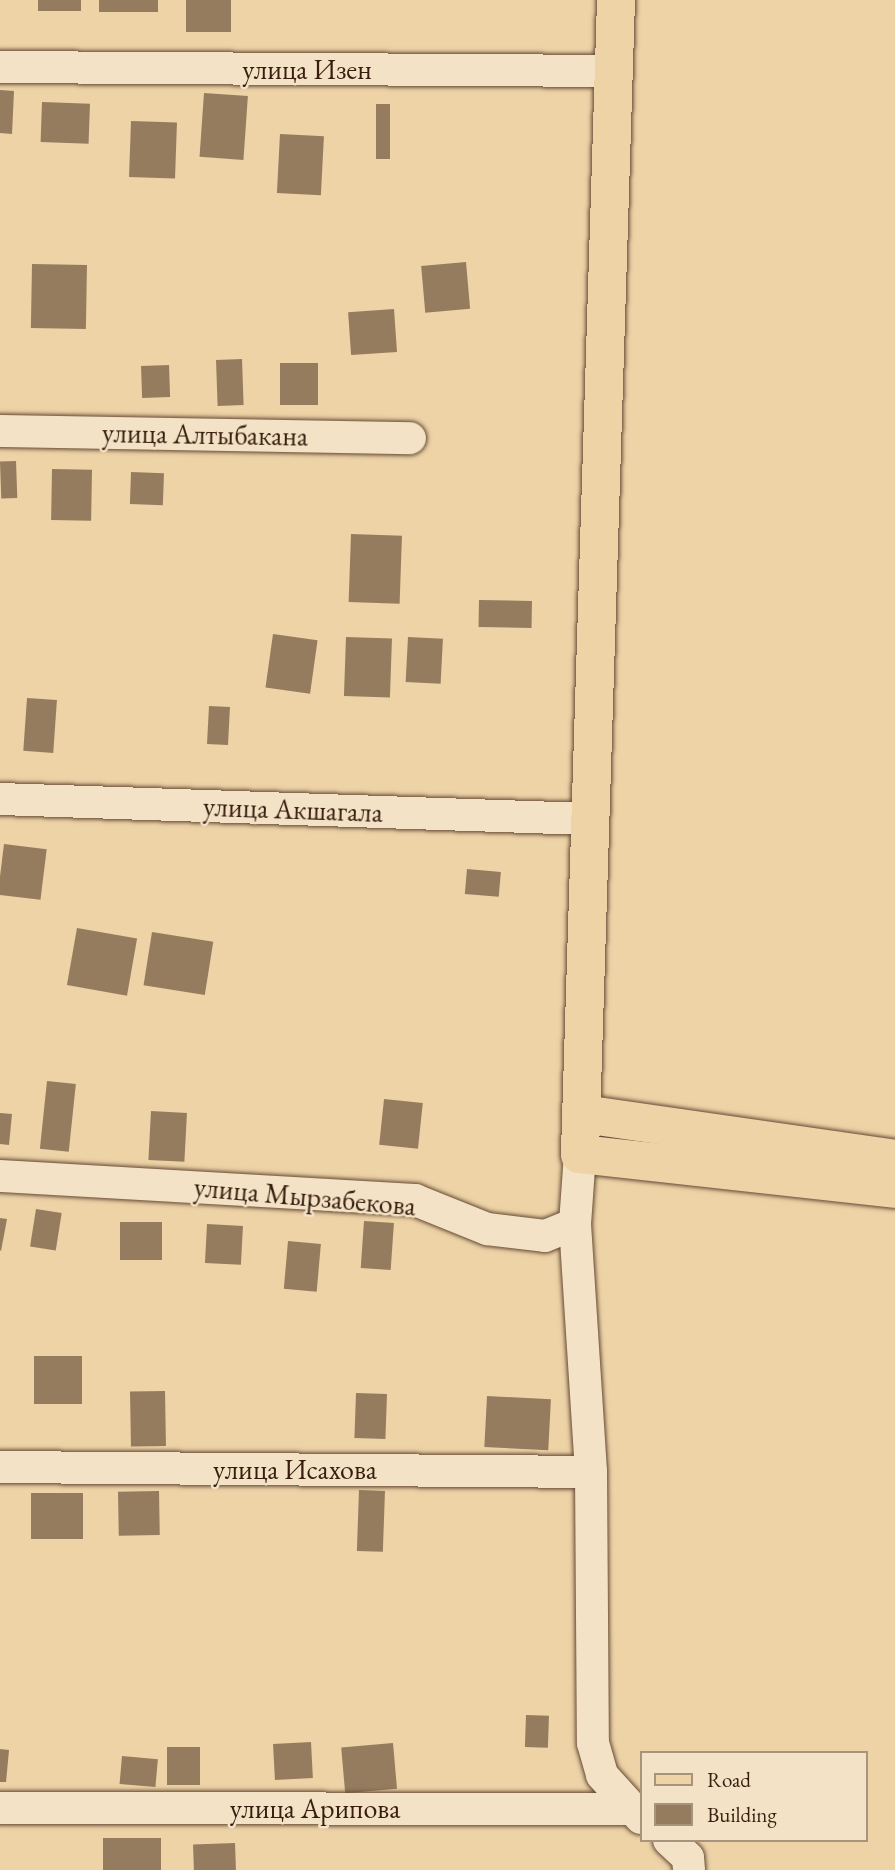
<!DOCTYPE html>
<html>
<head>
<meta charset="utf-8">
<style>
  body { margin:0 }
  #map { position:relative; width:895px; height:1870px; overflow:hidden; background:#edd3a6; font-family:"EB Garamond",serif }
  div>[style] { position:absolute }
  .building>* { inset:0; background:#967c5e; transform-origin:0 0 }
  .roads { filter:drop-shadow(0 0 2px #654a36) drop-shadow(0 0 2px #654a36) }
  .minor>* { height:32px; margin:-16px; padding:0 16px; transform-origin:16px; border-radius:16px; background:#f3e2c5 }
  .major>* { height:38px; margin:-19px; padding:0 19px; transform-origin:19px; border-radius:19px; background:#edd3a6 }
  span { translate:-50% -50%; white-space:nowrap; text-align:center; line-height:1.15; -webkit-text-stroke:5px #f3e2c5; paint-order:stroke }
  .street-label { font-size:28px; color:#381d10 }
  .legend { position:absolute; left:640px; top:1751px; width:228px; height:91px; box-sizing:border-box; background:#f3e2c5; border:2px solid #a8937d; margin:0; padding:9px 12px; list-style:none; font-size:21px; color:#381d10 }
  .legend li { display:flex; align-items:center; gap:14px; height:35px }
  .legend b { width:35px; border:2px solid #a8937d }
</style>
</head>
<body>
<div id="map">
  <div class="building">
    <i style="left:38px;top:0;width:43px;height:11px"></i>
    <i style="left:99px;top:0;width:59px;height:12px"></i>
    <i style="left:186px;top:0;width:45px;height:32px"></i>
    <i style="clip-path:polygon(0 90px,14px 91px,12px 134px,0 133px)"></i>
    <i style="left:204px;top:93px;width:44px;height:64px;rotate:4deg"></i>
    <i style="left:42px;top:102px;width:48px;height:40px;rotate:2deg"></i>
    <i style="left:376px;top:104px;width:14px;height:55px"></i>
    <i style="left:131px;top:121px;width:46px;height:56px;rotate:2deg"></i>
    <i style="left:280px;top:134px;width:44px;height:59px;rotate:3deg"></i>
    <i style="left:466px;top:262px;width:47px;height:45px;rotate:85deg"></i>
    <i style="left:32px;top:264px;width:55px;height:64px;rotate:1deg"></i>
    <i style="left:394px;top:309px;width:43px;height:46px;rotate:86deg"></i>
    <i style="left:242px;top:359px;width:46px;height:26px;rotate:88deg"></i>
    <i style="left:280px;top:363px;width:38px;height:42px"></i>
    <i style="left:169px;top:365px;width:32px;height:28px;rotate:88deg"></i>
    <i style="left:16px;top:461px;width:37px;height:16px;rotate:88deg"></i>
    <i style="left:52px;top:469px;width:40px;height:51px;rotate:1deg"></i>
    <i style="left:131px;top:472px;width:33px;height:32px;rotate:2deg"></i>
    <i style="left:351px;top:534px;width:51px;height:68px;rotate:2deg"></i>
    <i style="left:479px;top:600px;width:53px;height:27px;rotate:1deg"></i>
    <i style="left:273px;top:634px;width:45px;height:54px;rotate:8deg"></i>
    <i style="left:346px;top:637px;width:46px;height:59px;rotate:2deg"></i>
    <i style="left:408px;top:637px;width:35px;height:45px;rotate:3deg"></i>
    <i style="left:27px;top:698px;width:30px;height:53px;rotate:4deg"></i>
    <i style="left:209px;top:706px;width:21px;height:38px;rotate:3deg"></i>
    <i style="left:4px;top:844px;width:43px;height:51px;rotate:7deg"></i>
    <i style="left:467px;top:869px;width:34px;height:25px;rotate:5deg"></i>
    <i style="left:77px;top:928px;width:61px;height:58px;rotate:10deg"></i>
    <i style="left:152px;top:932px;width:62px;height:54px;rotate:9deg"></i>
    <i style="left:47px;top:1081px;width:29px;height:68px;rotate:6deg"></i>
    <i style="left:384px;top:1099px;width:39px;height:46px;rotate:6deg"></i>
    <i style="left:151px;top:1111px;width:36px;height:49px;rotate:3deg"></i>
    <i style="clip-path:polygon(0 1113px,12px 1114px,9px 1145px,0 1144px)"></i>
    <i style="left:36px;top:1209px;width:26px;height:38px;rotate:9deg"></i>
    <i style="clip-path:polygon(0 1218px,7px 1219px,1px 1251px,0 1250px)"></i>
    <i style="left:364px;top:1221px;width:30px;height:47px;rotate:4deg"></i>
    <i style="left:120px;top:1222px;width:42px;height:38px"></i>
    <i style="left:207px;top:1224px;width:36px;height:39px;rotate:3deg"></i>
    <i style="left:288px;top:1241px;width:33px;height:48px;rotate:5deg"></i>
    <i style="left:34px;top:1356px;width:48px;height:48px"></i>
    <i style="left:165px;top:1391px;width:55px;height:35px;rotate:89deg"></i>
    <i style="left:356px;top:1393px;width:31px;height:45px;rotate:2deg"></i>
    <i style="left:487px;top:1396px;width:64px;height:51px;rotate:3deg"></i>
    <i style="left:359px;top:1490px;width:26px;height:61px;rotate:2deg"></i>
    <i style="left:159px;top:1491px;width:44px;height:41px;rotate:89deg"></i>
    <i style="left:83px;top:1493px;width:46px;height:52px;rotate:90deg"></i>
    <i style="left:526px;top:1715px;width:23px;height:32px;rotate:2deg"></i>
    <i style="left:311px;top:1742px;width:36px;height:38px;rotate:87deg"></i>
    <i style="left:393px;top:1743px;width:46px;height:52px;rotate:85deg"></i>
    <i style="left:167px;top:1747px;width:33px;height:38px"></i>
    <i style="clip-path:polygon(0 1749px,9px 1750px,6px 1782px,0 1782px)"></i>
    <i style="left:122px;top:1756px;width:36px;height:28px;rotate:5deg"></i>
    <i style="left:161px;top:1838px;width:32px;height:58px;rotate:90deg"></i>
    <i style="left:235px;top:1843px;width:27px;height:42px;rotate:88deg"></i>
  </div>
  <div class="roads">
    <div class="minor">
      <i style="left:0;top:67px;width:614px;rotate:0.37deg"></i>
      <i style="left:0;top:431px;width:410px;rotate:1deg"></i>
      <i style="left:0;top:799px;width:587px;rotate:1.95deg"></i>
      <i style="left:0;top:1176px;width:416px;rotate:3.3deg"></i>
      <i style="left:415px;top:1200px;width:78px;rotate:21.9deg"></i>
      <i style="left:487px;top:1229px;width:58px;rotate:6.9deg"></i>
      <i style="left:545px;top:1236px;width:32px;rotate:-22deg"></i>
      <i style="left:575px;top:1224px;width:70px;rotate:-85.9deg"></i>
      <i style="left:575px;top:1224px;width:249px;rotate:86.3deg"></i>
      <i style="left:591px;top:1472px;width:271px;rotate:89.6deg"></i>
      <i style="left:593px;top:1743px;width:33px;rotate:74deg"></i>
      <i style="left:602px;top:1775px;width:58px;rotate:47.8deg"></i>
      <i style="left:0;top:1467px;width:591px;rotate:0.48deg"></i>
      <i style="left:0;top:1808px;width:630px;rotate:0.09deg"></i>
      <i style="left:669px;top:1840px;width:26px;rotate:43deg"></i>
      <i style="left:688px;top:1858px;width:12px;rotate:85deg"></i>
    </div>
    <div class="major">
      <i style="left:616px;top:0;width:1155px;rotate:91.79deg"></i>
      <i style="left:580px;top:1154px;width:317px;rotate:6.3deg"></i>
      <i style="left:583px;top:1114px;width:315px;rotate:8.2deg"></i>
    </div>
  </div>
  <div class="street-label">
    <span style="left:307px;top:69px">улица Изен</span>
    <span style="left:205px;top:434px;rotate:1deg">улица Алтыбакана</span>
    <span style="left:293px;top:809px;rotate:2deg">улица Акшагала</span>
    <span style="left:305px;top:1196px;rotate:5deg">улица Мырзабекова</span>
    <span style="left:295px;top:1469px">улица Исахова</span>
    <span style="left:315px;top:1808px">улица Арипова</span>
  </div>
  <ul class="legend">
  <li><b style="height:9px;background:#edd3a6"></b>Road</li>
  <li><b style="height:19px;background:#967c5e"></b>Building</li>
  </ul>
</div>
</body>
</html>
